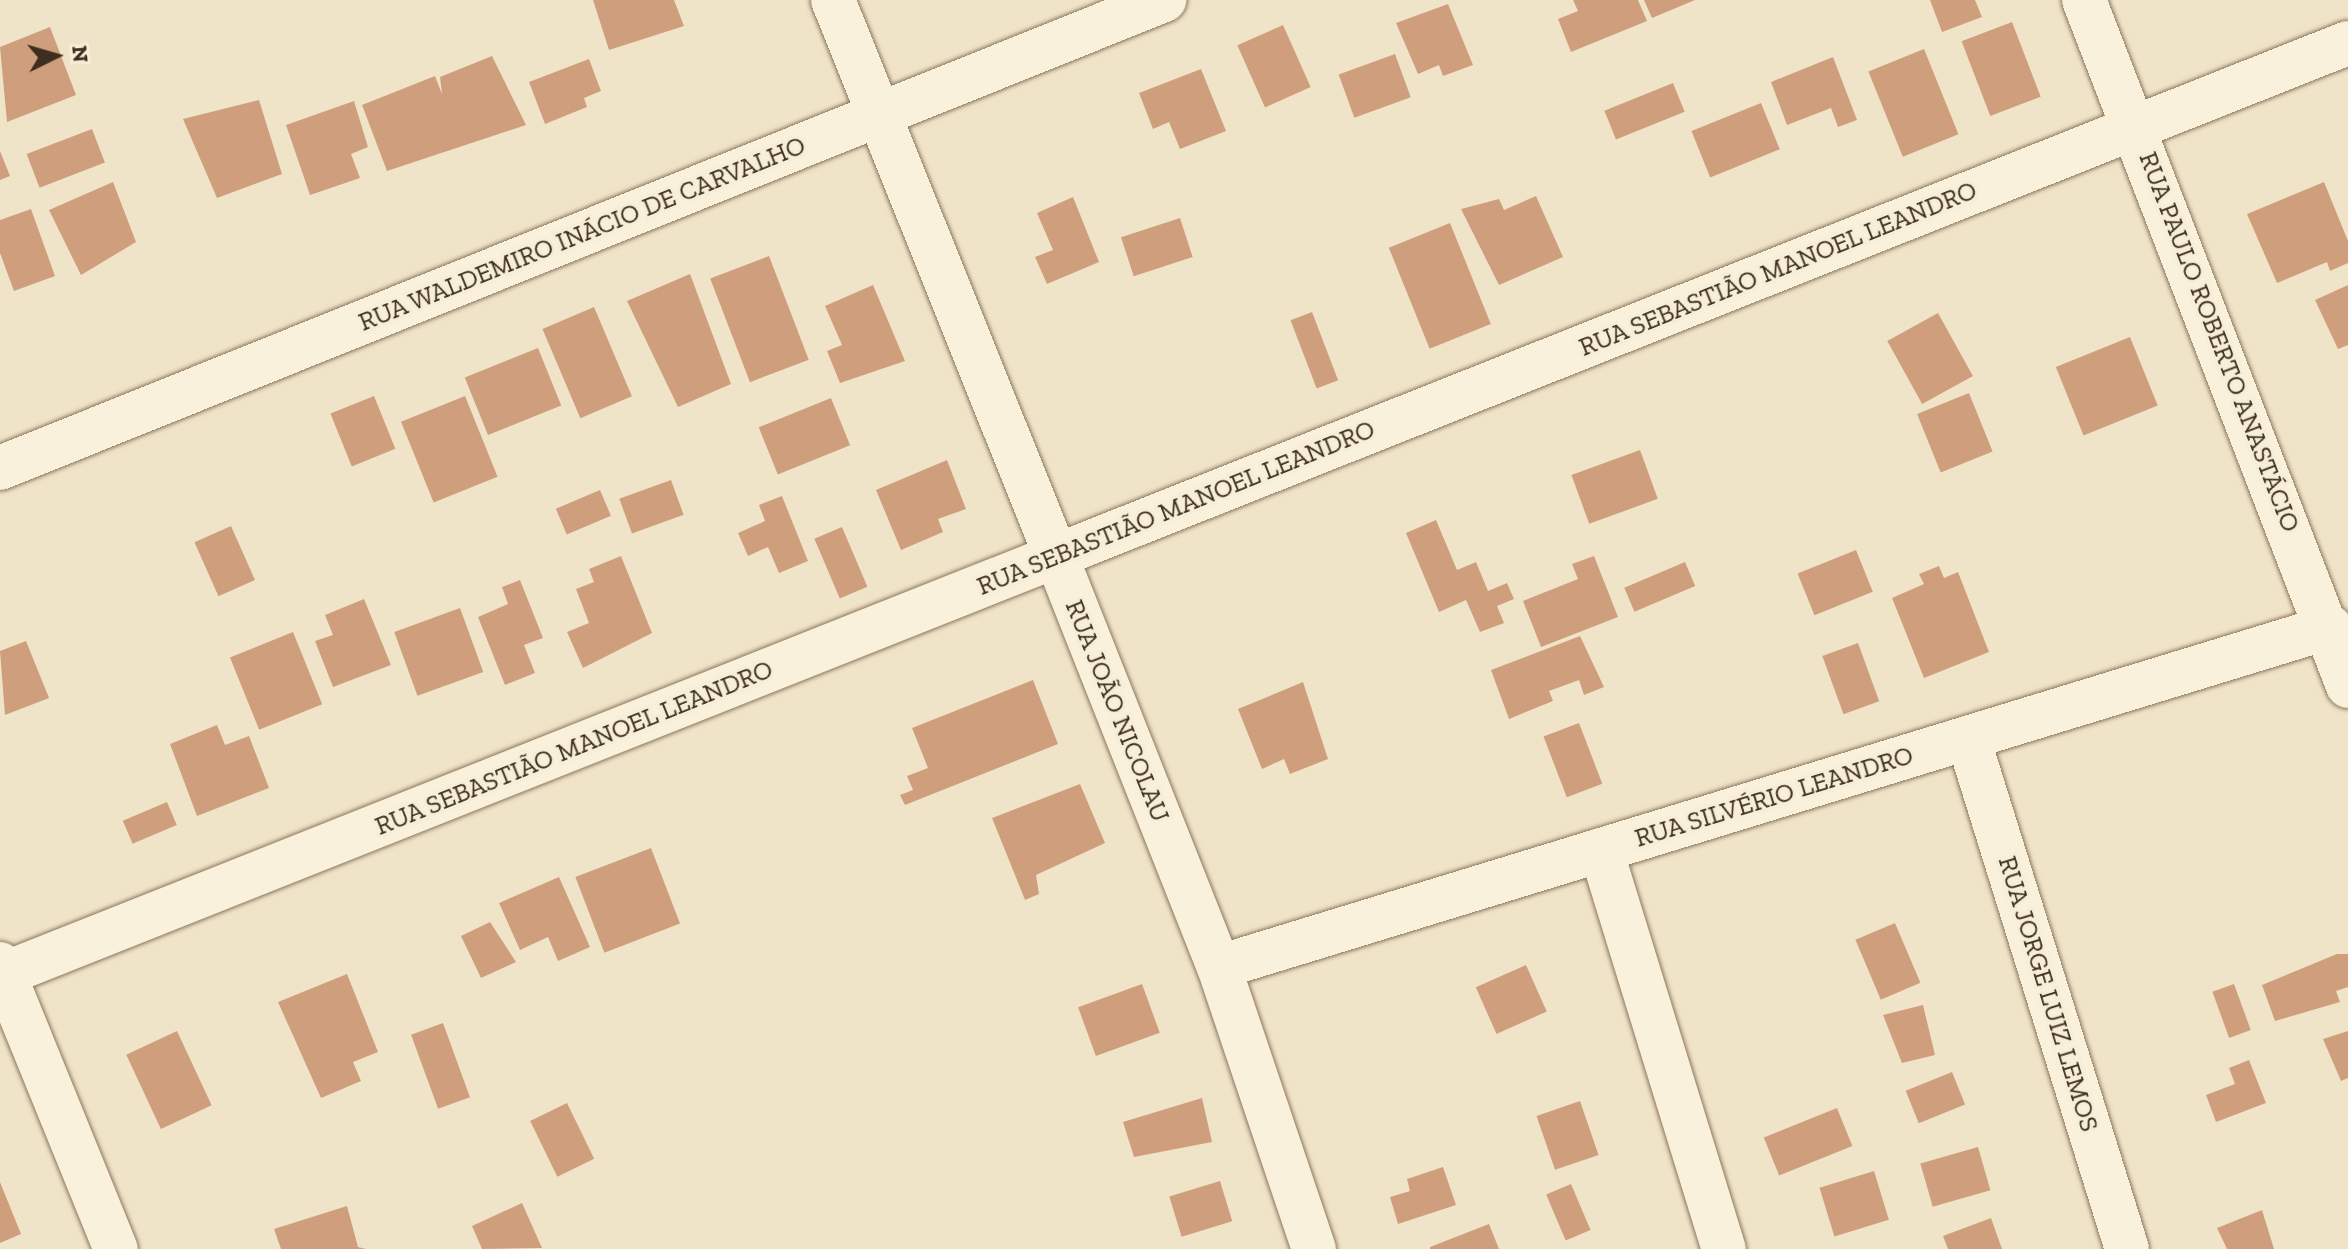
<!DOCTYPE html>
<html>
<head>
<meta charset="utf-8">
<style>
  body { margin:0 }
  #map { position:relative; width:2348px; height:1249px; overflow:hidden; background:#f0e4c8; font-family:"Zilla Slab",serif }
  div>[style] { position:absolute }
  .building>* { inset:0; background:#cf9f7d; transform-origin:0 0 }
  .roads { filter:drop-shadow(0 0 2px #8d765c) drop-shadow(0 0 2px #8d765c) }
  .minor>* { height:44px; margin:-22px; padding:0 22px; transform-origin:22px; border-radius:22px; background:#faf1dc }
  .tertiary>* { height:44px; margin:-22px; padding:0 22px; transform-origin:22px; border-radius:22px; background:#faf1dc }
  span { translate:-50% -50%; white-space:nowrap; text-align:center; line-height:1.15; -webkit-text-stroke:7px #f7eed8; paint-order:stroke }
  .street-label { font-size:26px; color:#3d2e20 }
  .north { position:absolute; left:16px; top:16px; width:80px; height:80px; -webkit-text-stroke:6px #f7eed8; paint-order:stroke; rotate:85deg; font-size:22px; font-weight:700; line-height:32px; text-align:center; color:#3d2e20 }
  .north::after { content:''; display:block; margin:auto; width:28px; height:36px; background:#3d2e20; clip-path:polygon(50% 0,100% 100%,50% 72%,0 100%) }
</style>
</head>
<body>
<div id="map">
  <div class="building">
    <i style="clip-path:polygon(593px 0,674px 0,684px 26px,609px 50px)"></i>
    <i style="clip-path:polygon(1573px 0,1638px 0,1647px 21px,1571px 52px,1558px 19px,1578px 11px)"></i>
    <i style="clip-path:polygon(1644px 0,1695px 0,1652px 18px)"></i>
    <i style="clip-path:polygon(1930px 0,1975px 0,1982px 17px,1942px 32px)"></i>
    <i style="clip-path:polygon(1448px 4px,1473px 65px,1443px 76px,1439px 65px,1418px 74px,1396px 23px)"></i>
    <i style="left:2012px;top:22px;width:80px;height:54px;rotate:69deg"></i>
    <i style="left:1283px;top:25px;width:68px;height:50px;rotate:66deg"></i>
    <i style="clip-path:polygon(50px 27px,76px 95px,7px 122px,0 47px)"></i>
    <i style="left:1924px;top:49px;width:92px;height:60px;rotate:68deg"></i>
    <i style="left:1395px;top:54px;width:46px;height:60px;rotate:70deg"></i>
    <i style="clip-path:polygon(492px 56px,526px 125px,387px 171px,362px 105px,435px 76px,442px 94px,440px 77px)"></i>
    <i style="clip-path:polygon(1833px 57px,1857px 120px,1838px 127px,1831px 108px,1787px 125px,1771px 82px)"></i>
    <i style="clip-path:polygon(589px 59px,601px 91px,584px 98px,587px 107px,545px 124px,529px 82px)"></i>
    <i style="clip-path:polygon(1201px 69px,1226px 131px,1180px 149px,1169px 122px,1153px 129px,1139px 93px)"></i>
    <i style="left:1673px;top:83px;width:31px;height:74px;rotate:68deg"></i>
    <i style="clip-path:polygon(259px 100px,282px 174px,217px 198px,183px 119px)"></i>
    <i style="clip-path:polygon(354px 101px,368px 147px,351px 154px,360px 178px,310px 195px,286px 125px)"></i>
    <i style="left:1761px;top:103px;width:50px;height:75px;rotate:68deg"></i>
    <i style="left:92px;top:129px;width:36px;height:70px;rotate:69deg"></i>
    <i style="clip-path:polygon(0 151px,10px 176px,0 180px)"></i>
    <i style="clip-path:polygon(113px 182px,136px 242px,81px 275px,49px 210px)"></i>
    <i style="clip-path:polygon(2324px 182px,2348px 241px,2348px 263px,2330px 271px,2327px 262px,2277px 283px,2247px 214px)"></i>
    <i style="clip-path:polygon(1536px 196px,1563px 257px,1499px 285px,1461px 209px,1499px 199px,1504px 210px)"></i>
    <i style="clip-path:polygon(1073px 197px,1099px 262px,1047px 284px,1035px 257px,1053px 250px,1037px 213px)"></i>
    <i style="clip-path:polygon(31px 209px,55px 276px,14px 291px,0 253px,0 220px)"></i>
    <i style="left:1180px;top:218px;width:41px;height:62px;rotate:72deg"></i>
    <i style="left:1450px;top:223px;width:109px;height:66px;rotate:68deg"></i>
    <i style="left:769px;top:256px;width:111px;height:63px;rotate:69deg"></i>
    <i style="clip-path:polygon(690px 274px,731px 384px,678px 407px,627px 301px)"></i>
    <i style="clip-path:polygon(873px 285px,905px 361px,840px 383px,827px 351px,842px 345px,825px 306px)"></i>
    <i style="clip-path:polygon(2348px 285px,2348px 345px,2338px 349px,2315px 300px)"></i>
    <i style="left:594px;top:307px;width:97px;height:56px;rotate:67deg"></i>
    <i style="left:1312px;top:312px;width:73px;height:23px;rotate:69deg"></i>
    <i style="left:1938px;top:313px;width:72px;height:58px;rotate:61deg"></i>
    <i style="left:2130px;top:337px;width:74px;height:80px;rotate:68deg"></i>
    <i style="left:538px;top:348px;width:62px;height:79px;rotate:68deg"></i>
    <i style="left:1969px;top:393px;width:63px;height:56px;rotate:68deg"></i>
    <i style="left:374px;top:396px;width:57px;height:47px;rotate:68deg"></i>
    <i style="left:465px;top:396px;width:87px;height:69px;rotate:68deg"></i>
    <i style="left:831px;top:398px;width:51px;height:78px;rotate:68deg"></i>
    <i style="left:1640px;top:450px;width:52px;height:73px;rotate:70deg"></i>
    <i style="clip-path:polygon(947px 460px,966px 509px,938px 519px,943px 532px,901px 550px,876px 490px)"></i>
    <i style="left:671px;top:480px;width:37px;height:55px;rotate:70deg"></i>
    <i style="left:600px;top:490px;width:28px;height:48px;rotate:67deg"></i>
    <i style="clip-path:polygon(782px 496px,808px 561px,779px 573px,768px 547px,748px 556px,738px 533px,765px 521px,759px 505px)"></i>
    <i style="clip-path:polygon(1436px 520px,1457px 570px,1476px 562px,1488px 591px,1507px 583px,1514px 599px,1497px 606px,1504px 623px,1480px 632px,1466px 600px,1439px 612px,1406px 533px)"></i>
    <i style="left:231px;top:526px;width:59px;height:40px;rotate:66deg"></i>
    <i style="left:842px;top:527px;width:65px;height:30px;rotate:67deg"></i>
    <i style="left:1856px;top:550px;width:45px;height:63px;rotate:68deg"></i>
    <i style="clip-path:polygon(621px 556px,652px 633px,583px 668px,567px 632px,589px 623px,576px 589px,594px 582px,589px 569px)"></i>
    <i style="clip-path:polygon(1594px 556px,1618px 617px,1541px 647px,1523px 601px,1578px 579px,1572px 564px)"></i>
    <i style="left:1685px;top:562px;width:26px;height:66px;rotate:67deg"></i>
    <i style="clip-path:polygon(1939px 566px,1944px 578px,1958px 572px,1989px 652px,1924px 678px,1892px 598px,1924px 584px,1919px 574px)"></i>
    <i style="clip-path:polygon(520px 580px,543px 638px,524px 645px,535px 673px,505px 685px,478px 617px,508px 604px,502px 587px)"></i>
    <i style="clip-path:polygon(364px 599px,391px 665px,333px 687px,315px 641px,333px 635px,325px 615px)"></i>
    <i style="left:460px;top:608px;width:68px;height:70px;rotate:70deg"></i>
    <i style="left:293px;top:632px;width:78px;height:68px;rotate:68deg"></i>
    <i style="clip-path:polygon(1580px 636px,1604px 687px,1584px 695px,1579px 680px,1549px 691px,1553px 701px,1509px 719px,1491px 670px)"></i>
    <i style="clip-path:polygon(26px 641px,49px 698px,5px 715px,0 651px)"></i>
    <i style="left:1858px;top:643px;width:62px;height:38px;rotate:70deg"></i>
    <i style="clip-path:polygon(1033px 680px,1058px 744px,905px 805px,900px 795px,913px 790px,907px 776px,928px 768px,912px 728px)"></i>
    <i style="clip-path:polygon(1303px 682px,1328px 759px,1290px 774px,1284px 759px,1262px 769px,1238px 709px)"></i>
    <i style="left:1579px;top:723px;width:65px;height:38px;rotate:69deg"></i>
    <i style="clip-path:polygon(217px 725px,225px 745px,249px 736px,269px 788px,197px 816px,170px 744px)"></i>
    <i style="clip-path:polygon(1080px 784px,1105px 843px,1036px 875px,1039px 894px,1025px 900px,992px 818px)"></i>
    <i style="left:167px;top:802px;width:25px;height:48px;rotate:67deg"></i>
    <i style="left:651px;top:848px;width:81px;height:81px;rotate:69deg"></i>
    <i style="clip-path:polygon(559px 877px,590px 947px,558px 961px,548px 937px,520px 950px,499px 903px)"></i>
    <i style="clip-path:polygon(490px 922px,516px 962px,481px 978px,461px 936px)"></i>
    <i style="left:1895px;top:923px;width:65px;height:43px;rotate:67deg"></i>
    <i style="clip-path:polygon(2337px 954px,2348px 954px,2348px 987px,2336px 991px,2340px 1002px,2275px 1021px,2262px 985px)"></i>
    <i style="left:1526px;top:965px;width:51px;height:55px;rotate:66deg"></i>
    <i style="clip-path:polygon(347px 974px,378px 1052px,353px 1062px,361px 1081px,321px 1098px,278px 1002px)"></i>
    <i style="left:1142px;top:984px;width:52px;height:68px;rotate:70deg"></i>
    <i style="left:2234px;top:984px;width:49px;height:23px;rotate:70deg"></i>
    <i style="clip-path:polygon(1923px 1005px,1935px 1055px,1902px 1063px,1883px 1015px)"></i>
    <i style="left:443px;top:1023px;width:79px;height:34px;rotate:70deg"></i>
    <i style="left:177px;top:1031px;width:82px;height:56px;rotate:65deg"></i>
    <i style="clip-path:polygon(2348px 1031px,2348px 1078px,2341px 1081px,2323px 1039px)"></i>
    <i style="clip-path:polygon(2249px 1060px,2266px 1103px,2216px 1122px,2206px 1095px,2235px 1084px,2229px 1068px)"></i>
    <i style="left:1952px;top:1072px;width:35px;height:50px;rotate:68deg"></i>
    <i style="clip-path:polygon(1202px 1098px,1212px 1142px,1134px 1157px,1123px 1122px)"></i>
    <i style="left:1580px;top:1101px;width:57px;height:46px;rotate:71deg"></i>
    <i style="left:567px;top:1103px;width:62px;height:41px;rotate:64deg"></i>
    <i style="left:1837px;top:1108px;width:41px;height:79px;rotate:68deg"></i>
    <i style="left:1978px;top:1147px;width:45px;height:60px;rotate:74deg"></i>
    <i style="clip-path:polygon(1443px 1167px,1456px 1205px,1398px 1224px,1390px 1197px,1410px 1191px,1407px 1179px)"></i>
    <i style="left:1874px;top:1171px;width:51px;height:57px;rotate:73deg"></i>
    <i style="left:1220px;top:1181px;width:42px;height:53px;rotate:73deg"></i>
    <i style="clip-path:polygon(0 1182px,21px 1234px,0 1243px)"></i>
    <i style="left:1571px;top:1184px;width:50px;height:27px;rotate:67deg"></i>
    <i style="clip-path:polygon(522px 1203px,542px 1248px,482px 1249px,472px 1226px)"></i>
    <i style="clip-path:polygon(347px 1206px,358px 1247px,366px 1249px,281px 1249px,274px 1229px)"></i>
    <i style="clip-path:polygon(2262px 1210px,2274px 1249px,2227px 1249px,2217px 1228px)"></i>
    <i style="clip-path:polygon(1991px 1218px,2002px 1249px,1948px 1249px,1943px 1236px)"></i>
    <i style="clip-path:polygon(1489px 1224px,1499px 1249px,1430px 1249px,1430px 1247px)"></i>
  </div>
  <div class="roads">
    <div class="minor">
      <i style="left:2084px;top:0;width:735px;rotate:68.95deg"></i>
      <i style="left:0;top:468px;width:1255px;rotate:-21.9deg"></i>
      <i style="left:1968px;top:738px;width:535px;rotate:72.72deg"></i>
      <i style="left:1601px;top:850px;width:418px;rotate:72.9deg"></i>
      <i style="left:0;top:964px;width:308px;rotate:67.9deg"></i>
      <i style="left:1219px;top:967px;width:1162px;rotate:-17.02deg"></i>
      <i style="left:4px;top:974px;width:1132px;rotate:-21.67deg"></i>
      <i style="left:1056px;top:556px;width:442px;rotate:68.4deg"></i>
      <i style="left:1219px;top:967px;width:298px;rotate:71.4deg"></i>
    </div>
    <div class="tertiary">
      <i style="left:833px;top:0;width:599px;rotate:68.15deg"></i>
      <i style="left:1056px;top:556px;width:1390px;rotate:-21.66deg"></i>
    </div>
  </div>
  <div class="street-label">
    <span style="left:582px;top:234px;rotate:-22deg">RUA WALDEMIRO INÁCIO DE CARVALHO</span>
    <span style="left:1778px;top:269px;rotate:-22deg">RUA SEBASTIÃO MANOEL LEANDRO</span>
    <span style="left:2219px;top:342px;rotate:69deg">RUA PAULO ROBERTO ANASTÁCIO</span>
    <span style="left:1176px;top:508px;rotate:-22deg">RUA SEBASTIÃO MANOEL LEANDRO</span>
    <span style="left:1117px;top:711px;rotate:68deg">RUA JOÃO NICOLAU</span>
    <span style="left:574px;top:748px;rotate:-22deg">RUA SEBASTIÃO MANOEL LEANDRO</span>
    <span style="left:1774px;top:797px;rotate:-17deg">RUA SILVÉRIO LEANDRO</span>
    <span style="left:2048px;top:994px;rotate:73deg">RUA JORGE LUIZ LEMOS</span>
  </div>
  <div class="north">N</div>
</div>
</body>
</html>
